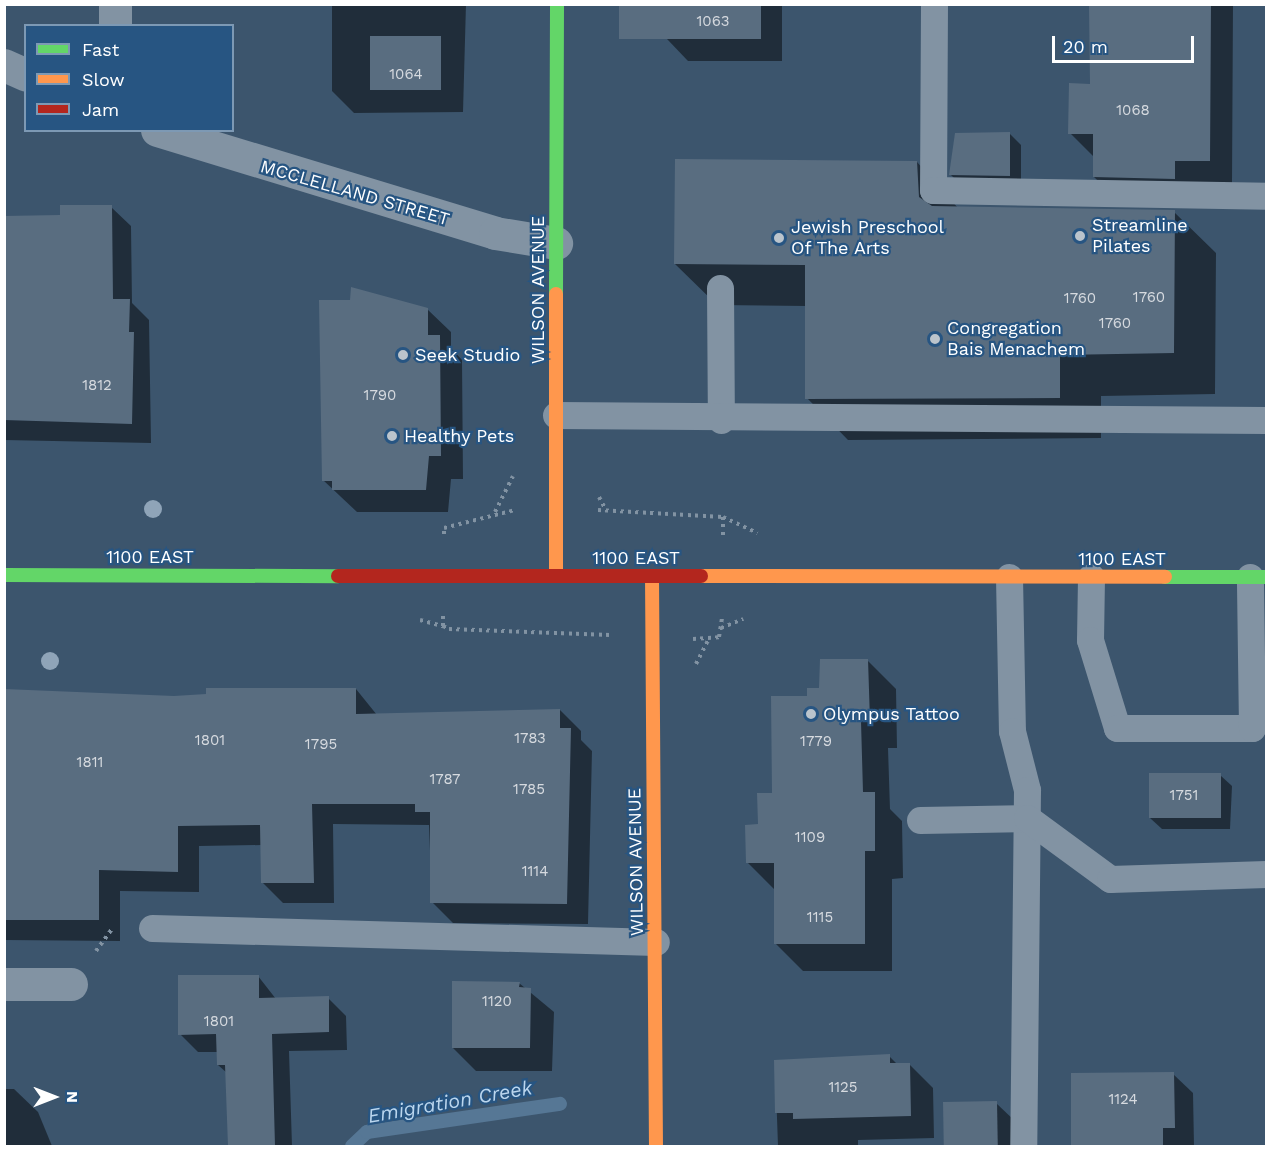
<!DOCTYPE html>
<html>
<head>
<meta charset="utf-8">
<style>
  body { margin:0 }
  #map { position:relative; width:1271px; height:1151px; overflow:hidden; background:#3c556d; font-family:"Work Sans",sans-serif }
  div>[style] { position:absolute }
  .shadow>* { inset:0; background:#0007 }
  .stream>* { height:14px; margin:-7px; padding:0 7px; transform-origin:7px; border-radius:7px; background:#567795 }
  .building>* { inset:0; background:#596d80; transform-origin:0 0 }
  .path>* { height:4px; margin-top:-2px; transform-origin:0; background:repeating-linear-gradient(90deg,#8293a3 0 3px,transparent 0 7.5px) }
  .lane>* { height:27px; margin:-13.5px; padding:0 13.5px; transform-origin:13.5px; border-radius:13.5px; background:#8293a3 }
  .street>* { height:33px; margin:-16.5px; padding:0 16.5px; transform-origin:16.5px; border-radius:16.5px; background:#8293a3 }
  .fast>* { height:14px; margin:-7px; padding:0 7px; transform-origin:7px; border-radius:7px; background:#63d668 }
  .slow>* { height:14px; margin:-7px; padding:0 7px; transform-origin:7px; border-radius:7px; background:#ff974d }
  .jam>* { height:14px; margin:-7px; padding:0 7px; transform-origin:7px; border-radius:7px; background:#b3261e }
  .trees>* { width:18px; height:18px; margin:-9px; border-radius:50%; background:#8fa4b8 }
  .dots>* { width:16px; height:16px; translate:-50% -50%; box-sizing:border-box; border:3px solid #275582; border-radius:50% }
  span { translate:-50% -50%; white-space:nowrap; text-align:center; line-height:1.15; -webkit-text-stroke:4.5px #275582; paint-order:stroke }
  .number-label { font-size:15px; color:#d6dadf }
  .number-label span { -webkit-text-stroke-width:0 }
  .street-label { font-size:18px; color:#fff }
  .poi-label { font-size:18px; color:#fff }
  .left { translate:0 -50%; text-align:left }
  .water-label { font-size:20px; color:#bbd6ee; font-style:italic }
  .frame { position:absolute; inset:0; border:6px solid #fff; pointer-events:none }
  .legend { position:absolute; left:24px; top:24px; width:210px; height:108px; box-sizing:border-box; background:#275582; border:2px solid #7d99b4; margin:0; padding:8px 10px; list-style:none; font-size:18px; color:#fff }
  .legend li { display:flex; align-items:center; gap:12px; height:30px }
  .legend b { width:30px; border:2px solid #7d99b4 }
  .north { position:absolute; left:24px; top:1067px; width:60px; height:60px; -webkit-text-stroke:4px #275582; paint-order:stroke; rotate:90deg; font-size:16px; font-weight:700; line-height:24px; text-align:center; color:#fff }
  .north::after { content:''; display:block; margin:auto; width:21px; height:27px; background:#fff; clip-path:polygon(50% 0,100% 100%,50% 72%,0 100%) }
  .scale { position:absolute; left:1052px; top:36px; width:142px; height:27px; box-sizing:border-box; border:3px solid #fff; border-top:0; padding-left:8px; font-size:18px; line-height:21px; white-space:nowrap; color:#fff; -webkit-text-stroke:4px #275582; paint-order:stroke }
</style>
</head>
<body>
<div id="map">
  <div class="shadow">
    <i style="clip-path:polygon(332px 4px,466px 4px,463px 112px,354px 113px,332px 91px)"></i>
    <i style="clip-path:polygon(667px 4px,782px 4px,782px 61px,688px 61px,667px 39px)"></i>
    <i style="clip-path:polygon(1091px 4px,1233px 4px,1232px 184px,1118px 200px,1094px 177px,1093px 156px,1070px 133px,1091px 85px)"></i>
    <i style="clip-path:polygon(1010px 134px,1021px 145px,1021px 187px,962px 186px,950px 174px)"></i>
    <i style="clip-path:polygon(917px 162px,958px 208px,1174px 212px,1216px 253px,1215px 394px,1101px 396px,1101px 438px,848px 440px,807px 398px,807px 306px,717px 305px,675px 264px)"></i>
    <i style="clip-path:polygon(111px 207px,131px 226px,132px 303px,149px 320px,151px 443px,4px 440px,4px 313px,62px 217px)"></i>
    <i style="clip-path:polygon(427px 309px,451px 332px,451px 348px,462px 360px,463px 479px,451px 479px,448px 512px,357px 512px,323px 480px)"></i>
    <i style="clip-path:polygon(868px 661px,896px 689px,897px 748px,888px 748px,890px 809px,902px 821px,903px 878px,892px 879px,892px 971px,803px 971px,775px 943px,775px 890px,748px 863px,808px 697px)"></i>
    <i style="clip-path:polygon(356px 689px,377px 715px,560px 710px,581px 731px,581px 740px,592px 751px,588px 924px,453px 923px,432px 902px,429px 825px,333px 824px,334px 903px,283px 903px,262px 882px,262px 845px,199px 846px,199px 892px,120px 891px,120px 941px,4px 940px,4px 691px,174px 697px)"></i>
    <i style="clip-path:polygon(1220px 775px,1232px 786px,1230px 829px,1162px 829px,1150px 818px)"></i>
    <i style="clip-path:polygon(258px 976px,276px 999px,328px 998px,346px 1016px,347px 1050px,289px 1051px,292px 1146px,229px 1146px,227px 1073px,218px 1065px,218px 1052px,198px 1052px,180px 1034px)"></i>
    <i style="clip-path:polygon(519px 983px,554px 1012px,552px 1071px,476px 1071px,453px 1048px)"></i>
    <i style="clip-path:polygon(889px 1056px,897px 1064px,909px 1064px,933px 1088px,934px 1138px,858px 1140px,858px 1146px,778px 1146px,775px 1062px)"></i>
    <i style="clip-path:polygon(1072px 1074px,1173px 1074px,1193px 1093px,1194px 1146px,1073px 1146px)"></i>
    <i style="clip-path:polygon(4px 1089px,14px 1089px,38px 1112px,52px 1146px,4px 1146px)"></i>
    <i style="clip-path:polygon(996px 1103px,1016px 1122px,1016px 1146px,944px 1146px,945px 1104px)"></i>
  </div>
  <div class="stream">
    <i style="left:352px;top:1146px;width:21px;rotate:-43deg"></i>
    <i style="left:367px;top:1132px;width:195px;rotate:-8.3deg"></i>
  </div>
  <div class="building">
    <i style="left:619px;top:4px;width:142px;height:35px"></i>
    <i style="clip-path:polygon(1089px 4px,1211px 4px,1210px 161px,1175px 161px,1175px 179px,1093px 177px,1093px 134px,1068px 134px,1069px 83px,1090px 84px)"></i>
    <i style="left:441px;top:36px;width:54px;height:71px;rotate:90deg"></i>
    <i style="clip-path:polygon(1010px 132px,1010px 176px,949px 175px,955px 133px)"></i>
    <i style="clip-path:polygon(675px 159px,917px 161px,919px 197px,932px 206px,1175px 210px,1174px 353px,1060px 355px,1060px 398px,805px 399px,805px 265px,674px 264px)"></i>
    <i style="clip-path:polygon(60px 205px,112px 205px,113px 299px,130px 299px,129px 332px,134px 332px,132px 424px,4px 420px,4px 216px,60px 215px)"></i>
    <i style="clip-path:polygon(351px 287px,428px 308px,428px 335px,440px 335px,441px 456px,429px 456px,426px 490px,332px 490px,332px 481px,322px 481px,319px 300px,350px 300px)"></i>
    <i style="clip-path:polygon(820px 659px,868px 659px,870px 721px,861px 721px,863px 792px,875px 792px,875px 851px,865px 851px,865px 944px,774px 944px,774px 863px,746px 863px,745px 825px,758px 824px,757px 793px,772px 793px,771px 696px,807px 696px,807px 688px,819px 688px)"></i>
    <i style="clip-path:polygon(206px 688px,356px 688px,356px 714px,560px 709px,560px 728px,571px 728px,567px 904px,430px 903px,430px 812px,415px 812px,415px 804px,312px 804px,314px 883px,261px 883px,260px 825px,178px 826px,178px 872px,99px 870px,99px 920px,4px 920px,4px 689px,174px 696px,206px 694px)"></i>
    <i style="left:1149px;top:773px;width:72px;height:45px"></i>
    <i style="clip-path:polygon(178px 975px,259px 975px,259px 998px,329px 996px,329px 1032px,272px 1034px,275px 1146px,228px 1146px,225px 1065px,217px 1065px,216px 1034px,178px 1035px)"></i>
    <i style="clip-path:polygon(452px 981px,520px 982px,519px 987px,531px 988px,530px 1048px,452px 1048px)"></i>
    <i style="clip-path:polygon(890px 1054px,890px 1063px,910px 1063px,911px 1116px,793px 1119px,793px 1113px,775px 1113px,774px 1060px)"></i>
    <i style="clip-path:polygon(1174px 1072px,1175px 1128px,1163px 1128px,1163px 1146px,1071px 1146px,1071px 1073px)"></i>
    <i style="left:997px;top:1101px;width:45px;height:54px;rotate:89deg"></i>
  </div>
  <div class="path">
    <i style="left:599px;top:497px;width:15px;rotate:62deg"></i>
    <i style="left:598px;top:510px;width:125px;rotate:3.2deg"></i>
    <i style="left:723px;top:517px;width:38px;rotate:25deg"></i>
    <i style="left:495px;top:512px;width:40px;rotate:-63.4deg"></i>
    <i style="left:723px;top:517px;width:18px;rotate:90deg"></i>
    <i style="left:444px;top:534px;width:6px;rotate:-90deg"></i>
    <i style="left:444px;top:528px;width:73px;rotate:-14.2deg"></i>
    <i style="left:443px;top:616px;width:10px;rotate:90deg"></i>
    <i style="left:443px;top:626px;width:7px;rotate:27deg"></i>
    <i style="left:449px;top:629px;width:161px;rotate:2.1deg"></i>
    <i style="left:420px;top:620px;width:24px;rotate:15deg"></i>
    <i style="left:721px;top:628px;width:24px;rotate:-22deg"></i>
    <i style="left:693px;top:639px;width:26px;rotate:-4deg"></i>
    <i style="left:719px;top:637px;width:20px;rotate:-81deg"></i>
    <i style="left:696px;top:664px;width:27px;rotate:-63deg"></i>
    <i style="left:96px;top:951px;width:29px;rotate:-54deg"></i>
  </div>
  <div class="lane">
    <i style="left:934px;top:4px;width:186px;rotate:90.3deg"></i>
    <i style="left:933px;top:190px;width:333px;rotate:1deg"></i>
    <i style="left:720px;top:288px;width:132px;rotate:89.6deg"></i>
    <i style="left:556px;top:415px;width:710px;rotate:0.4deg"></i>
    <i style="left:1009px;top:577px;width:154px;rotate:88.9deg"></i>
    <i style="left:1012px;top:731px;width:61px;rotate:75.7deg"></i>
    <i style="left:1027px;top:790px;width:356px;rotate:90.6deg"></i>
    <i style="left:1091px;top:577px;width:63px;rotate:90.9deg"></i>
    <i style="left:1090px;top:640px;width:92px;rotate:72.9deg"></i>
    <i style="left:1117px;top:728px;width:135px"></i>
    <i style="left:1252px;top:728px;width:151px;rotate:-90.8deg"></i>
    <i style="left:920px;top:820px;width:107px;rotate:-1.1deg"></i>
    <i style="left:1027px;top:818px;width:103px;rotate:36.3deg"></i>
    <i style="left:1110px;top:879px;width:156px;rotate:-1.8deg"></i>
    <i style="left:152px;top:928px;width:504px;rotate:1.59deg"></i>
  </div>
  <div class="street">
    <i style="left:115px;top:26px;width:22px;rotate:-90deg"></i>
    <i style="left:4px;top:65px;width:24px;rotate:24deg"></i>
    <i style="left:157px;top:130px;width:353px;rotate:16.9deg"></i>
    <i style="left:495px;top:233px;width:62px;rotate:9.3deg"></i>
    <i style="left:4px;top:984px;width:67px"></i>
  </div>
  <div class="fast">
    <i style="left:556px;top:294px;width:290px;rotate:-89.8deg"></i>
    <i style="left:4px;top:575px;width:334px;rotate:0.2deg"></i>
    <i style="left:1165px;top:577px;width:101px"></i>
  </div>
  <div class="slow">
    <i style="left:556px;top:576px;width:282px;rotate:-90deg"></i>
    <i style="left:652px;top:576px;width:570px;rotate:89.6deg"></i>
    <i style="left:701px;top:576px;width:464px;rotate:0.1deg"></i>
  </div>
  <div class="jam">
    <i style="left:338px;top:576px;width:363px"></i>
  </div>
  <div class="trees">
    <i style="left:153px;top:509px"></i>
    <i style="left:50px;top:661px"></i>
  </div>
  <div class="dots">
    <i style="left:1080px;top:236px;background:#bbc4cc"></i>
    <i style="left:779px;top:238px;background:#bbc4cc"></i>
    <i style="left:935px;top:339px;background:#bbc4cc"></i>
    <i style="left:403px;top:355px;background:#bbc4cc"></i>
    <i style="left:392px;top:436px;background:#bbc4cc"></i>
    <i style="left:811px;top:714px;background:#bbc4cc"></i>
  </div>
  <div class="number-label">
    <span style="left:713px;top:22px">1063</span>
    <span style="left:406px;top:75px">1064</span>
    <span style="left:1133px;top:111px">1068</span>
    <span style="left:1149px;top:298px">1760</span>
    <span style="left:1080px;top:299px">1760</span>
    <span style="left:1115px;top:324px">1760</span>
    <span style="left:97px;top:386px">1812</span>
    <span style="left:380px;top:396px">1790</span>
    <span style="left:530px;top:739px">1783</span>
    <span style="left:210px;top:741px">1801</span>
    <span style="left:816px;top:742px">1779</span>
    <span style="left:321px;top:745px">1795</span>
    <span style="left:90px;top:763px">1811</span>
    <span style="left:445px;top:780px">1787</span>
    <span style="left:529px;top:790px">1785</span>
    <span style="left:1184px;top:796px">1751</span>
    <span style="left:810px;top:838px">1109</span>
    <span style="left:535px;top:872px">1114</span>
    <span style="left:820px;top:918px">1115</span>
    <span style="left:497px;top:1002px">1120</span>
    <span style="left:219px;top:1022px">1801</span>
    <span style="left:843px;top:1088px">1125</span>
    <span style="left:1123px;top:1100px">1124</span>
  </div>
  <div class="street-label">
    <span style="left:355px;top:193px;rotate:16deg">MCCLELLAND STREET</span>
    <span style="left:538px;top:290px;rotate:-90deg">WILSON AVENUE</span>
    <span style="left:150px;top:557px">1100 EAST</span>
    <span style="left:636px;top:558px">1100 EAST</span>
    <span style="left:1122px;top:559px">1100 EAST</span>
    <span style="left:636px;top:862px;rotate:-91deg">WILSON AVENUE</span>
  </div>
  <div class="poi-label">
    <span class="left" style="left:1092px;top:236px">Streamline<br>Pilates</span>
    <span class="left" style="left:791px;top:238px">Jewish Preschool<br>Of The Arts</span>
    <span class="left" style="left:947px;top:339px">Congregation<br>Bais Menachem</span>
    <span class="left" style="left:415px;top:355px">Seek Studio</span>
    <span class="left" style="left:404px;top:436px">Healthy Pets</span>
    <span class="left" style="left:823px;top:714px">Olympus Tattoo</span>
  </div>
  <div class="water-label">
    <span style="left:450px;top:1102px;rotate:-10deg">Emigration Creek</span>
  </div>
  <div class="frame"></div>
  <ul class="legend">
  <li><b style="height:8px;background:#63d668"></b>Fast</li>
  <li><b style="height:8px;background:#ff974d"></b>Slow</li>
  <li><b style="height:8px;background:#b3261e"></b>Jam</li>
  </ul>
  <div class="north">N</div>
  <div class="scale">20 m</div>
</div>
</body>
</html>
